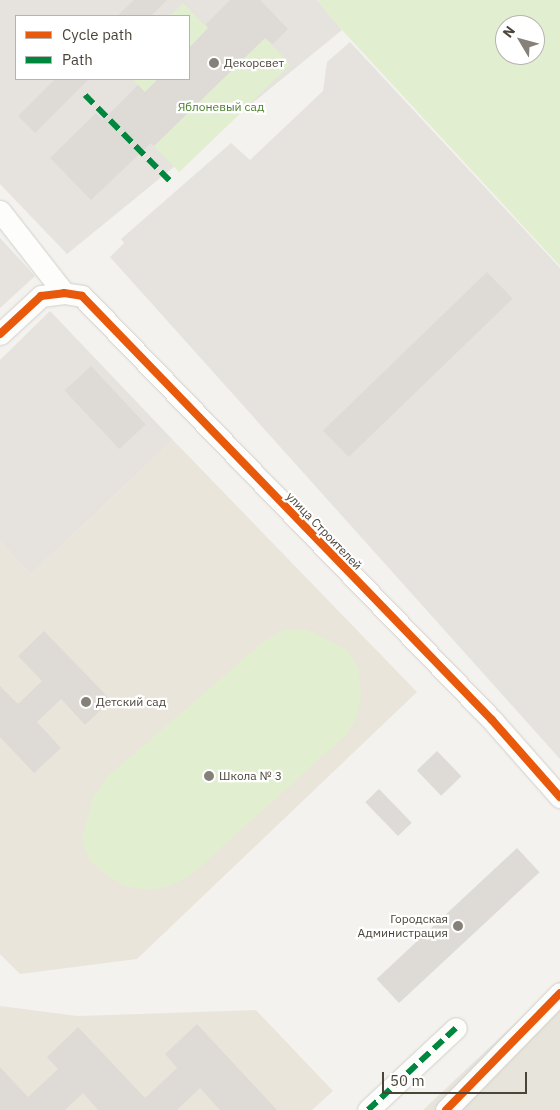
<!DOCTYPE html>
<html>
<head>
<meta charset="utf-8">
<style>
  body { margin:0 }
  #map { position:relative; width:560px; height:1110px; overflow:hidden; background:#f4f2ee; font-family:"IBM Plex Sans",sans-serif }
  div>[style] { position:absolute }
  .residential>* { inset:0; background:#e7e4dc }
  .industrial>* { inset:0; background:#e6e2de }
  .education>* { inset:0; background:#eae5da }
  .green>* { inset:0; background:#e1eecf; transform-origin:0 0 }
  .building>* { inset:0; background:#dedbd6; transform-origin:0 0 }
  .roads { filter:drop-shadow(0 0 1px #d2d0cb) drop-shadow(0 0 1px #d2d0cb) }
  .minor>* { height:21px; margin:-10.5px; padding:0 10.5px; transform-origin:10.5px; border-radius:10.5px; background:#fdfdfc }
  .quiet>* { height:6px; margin-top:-3px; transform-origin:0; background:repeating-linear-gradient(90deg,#00873e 0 12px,transparent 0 18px) }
  .cycleway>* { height:8px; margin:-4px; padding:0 4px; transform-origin:4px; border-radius:4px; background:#e8590c }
  .dots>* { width:14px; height:14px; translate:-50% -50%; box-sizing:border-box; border:2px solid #fff; border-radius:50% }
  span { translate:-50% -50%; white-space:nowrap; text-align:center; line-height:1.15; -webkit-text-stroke:4.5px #fff; paint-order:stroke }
  .poi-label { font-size:12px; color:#4b4439 }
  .left { translate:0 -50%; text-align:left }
  .right { translate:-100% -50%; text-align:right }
  .park-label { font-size:12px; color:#4a7f2a }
  .street-label { font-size:12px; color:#4b4439 }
  .legend { position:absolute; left:15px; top:15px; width:175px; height:65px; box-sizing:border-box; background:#fff; border:1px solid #b7b4b0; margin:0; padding:6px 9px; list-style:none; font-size:15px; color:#4b4439 }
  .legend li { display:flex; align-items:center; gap:10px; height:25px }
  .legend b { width:25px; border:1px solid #b7b4b0 }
  .north { position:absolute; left:495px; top:15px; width:50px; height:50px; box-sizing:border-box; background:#fff; border:1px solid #b7b4b0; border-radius:50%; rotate:307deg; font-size:14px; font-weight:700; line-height:20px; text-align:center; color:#4b4439 }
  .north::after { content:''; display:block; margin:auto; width:18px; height:22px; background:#868178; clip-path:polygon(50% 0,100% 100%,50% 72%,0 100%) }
  .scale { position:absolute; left:382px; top:1072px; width:145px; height:22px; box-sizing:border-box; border:2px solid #4b4439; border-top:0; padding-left:6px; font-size:15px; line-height:18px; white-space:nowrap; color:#4b4439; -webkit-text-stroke:4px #fff; paint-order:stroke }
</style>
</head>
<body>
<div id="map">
  <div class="residential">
    <i style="clip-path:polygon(560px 981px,560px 1110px,423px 1110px)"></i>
  </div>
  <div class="industrial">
    <i style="clip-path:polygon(evenodd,0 0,317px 0,342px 30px,67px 254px,0 184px,0 0,16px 16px,189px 16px,189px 79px,16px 79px,16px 16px)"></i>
    <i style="clip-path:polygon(350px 42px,560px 268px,560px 759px,110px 257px,124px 243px,121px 239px,231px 143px,250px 160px,323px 91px,327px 62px)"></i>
    <i style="clip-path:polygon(0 238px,35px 276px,0 308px)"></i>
    <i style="clip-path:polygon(50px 311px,173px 440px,31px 574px,0 542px,0 360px)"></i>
  </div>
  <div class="education">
    <i style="clip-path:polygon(173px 440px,417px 692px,137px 959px,20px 974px,0 954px,0 542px,31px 574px)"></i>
    <i style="clip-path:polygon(0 1006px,78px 1016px,256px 1010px,333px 1091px,312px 1110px,0 1110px)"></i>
  </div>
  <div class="green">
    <i style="clip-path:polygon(evenodd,317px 0,560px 0,560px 266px,342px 30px,317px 0,505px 25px,535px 25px,535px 55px,505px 55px,505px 25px)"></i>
    <i style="clip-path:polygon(183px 3px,208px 28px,189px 48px,189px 16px,170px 16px)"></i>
    <i style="left:265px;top:38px;width:37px;height:155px;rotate:46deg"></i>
    <i style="clip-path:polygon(132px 79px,158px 79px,145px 92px)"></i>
    <i style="clip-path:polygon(284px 630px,307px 630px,348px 650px,359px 671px,361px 695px,357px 716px,346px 735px,190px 876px,167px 887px,148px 890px,125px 886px,106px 875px,89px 859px,82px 839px,93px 797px,107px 777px,264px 641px)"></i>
  </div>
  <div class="building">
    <i style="clip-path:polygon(134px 0,167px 0,151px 16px,117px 16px)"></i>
    <i style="clip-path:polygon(230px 0,260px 0,288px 29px,273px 44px,265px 38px,154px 146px,151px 143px,91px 200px,50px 158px,96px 113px,103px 120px,138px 85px,145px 92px,158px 79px,189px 79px,189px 48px,208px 28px,206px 24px)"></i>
    <i style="clip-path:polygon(55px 79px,89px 79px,35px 133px,18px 116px)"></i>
    <i style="left:487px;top:272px;width:37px;height:228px;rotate:46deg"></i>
    <i style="left:91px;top:366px;width:80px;height:36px;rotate:47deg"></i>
    <i style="clip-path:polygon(44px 631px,111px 700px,85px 725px,61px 699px,37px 722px,61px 748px,34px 773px,0 737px,0 686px,18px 704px,42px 681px,18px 656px)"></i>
    <i style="left:437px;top:751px;width:35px;height:28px;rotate:46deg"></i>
    <i style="left:379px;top:789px;width:47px;height:19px;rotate:46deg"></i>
    <i style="left:517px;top:848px;width:33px;height:192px;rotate:47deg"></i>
    <i style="clip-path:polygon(197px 1024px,277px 1110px,220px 1110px,200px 1088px,177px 1110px,98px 1110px,83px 1093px,65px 1110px,0 1110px,0 1067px,28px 1097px,58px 1069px,47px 1057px,78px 1027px,145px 1098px,177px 1068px,165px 1054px)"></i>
  </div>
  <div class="roads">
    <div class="minor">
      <i style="left:0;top:211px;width:104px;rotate:52deg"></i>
      <i style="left:0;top:334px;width:56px;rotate:-42.8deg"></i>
      <i style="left:41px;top:296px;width:23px;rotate:-7deg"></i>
      <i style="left:64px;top:293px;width:18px;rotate:9deg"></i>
      <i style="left:82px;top:296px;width:590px;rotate:45.96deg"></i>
      <i style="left:492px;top:720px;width:103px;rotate:48.6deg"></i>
      <i style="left:368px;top:1110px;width:120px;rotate:-43deg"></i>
      <i style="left:446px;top:1110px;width:163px;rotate:-45.7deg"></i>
    </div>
  </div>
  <div class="quiet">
    <i style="left:85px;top:95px;width:120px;rotate:45.3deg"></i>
    <i style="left:368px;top:1110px;width:120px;rotate:-43deg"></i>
  </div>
  <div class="cycleway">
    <i style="left:0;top:334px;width:56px;rotate:-42.8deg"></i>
    <i style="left:41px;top:296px;width:23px;rotate:-7deg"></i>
    <i style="left:64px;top:293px;width:18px;rotate:9deg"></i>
    <i style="left:82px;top:296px;width:590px;rotate:45.96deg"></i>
    <i style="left:492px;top:720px;width:103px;rotate:48.6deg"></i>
    <i style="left:446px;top:1110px;width:163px;rotate:-45.7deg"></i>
  </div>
  <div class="dots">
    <i style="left:214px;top:63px;background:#868178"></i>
    <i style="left:86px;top:702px;background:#868178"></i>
    <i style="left:209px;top:776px;background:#868178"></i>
    <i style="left:458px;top:926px;background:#868178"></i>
  </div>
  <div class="poi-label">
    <span class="left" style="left:224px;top:63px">Декорсвет</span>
    <span class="left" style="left:96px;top:702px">Детский сад</span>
    <span class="left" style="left:219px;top:776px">Школа № 3</span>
    <span class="right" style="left:448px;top:926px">Городская<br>Администрация</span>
  </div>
  <div class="park-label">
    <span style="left:221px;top:107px">Яблоневый сад</span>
  </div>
  <div class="street-label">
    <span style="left:324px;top:531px;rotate:46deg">улица Строителей</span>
  </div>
  <ul class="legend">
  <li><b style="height:6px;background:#e8590c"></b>Cycle path</li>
  <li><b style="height:6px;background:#00873e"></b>Path</li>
  </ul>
  <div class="north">N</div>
  <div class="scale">50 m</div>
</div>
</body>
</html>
